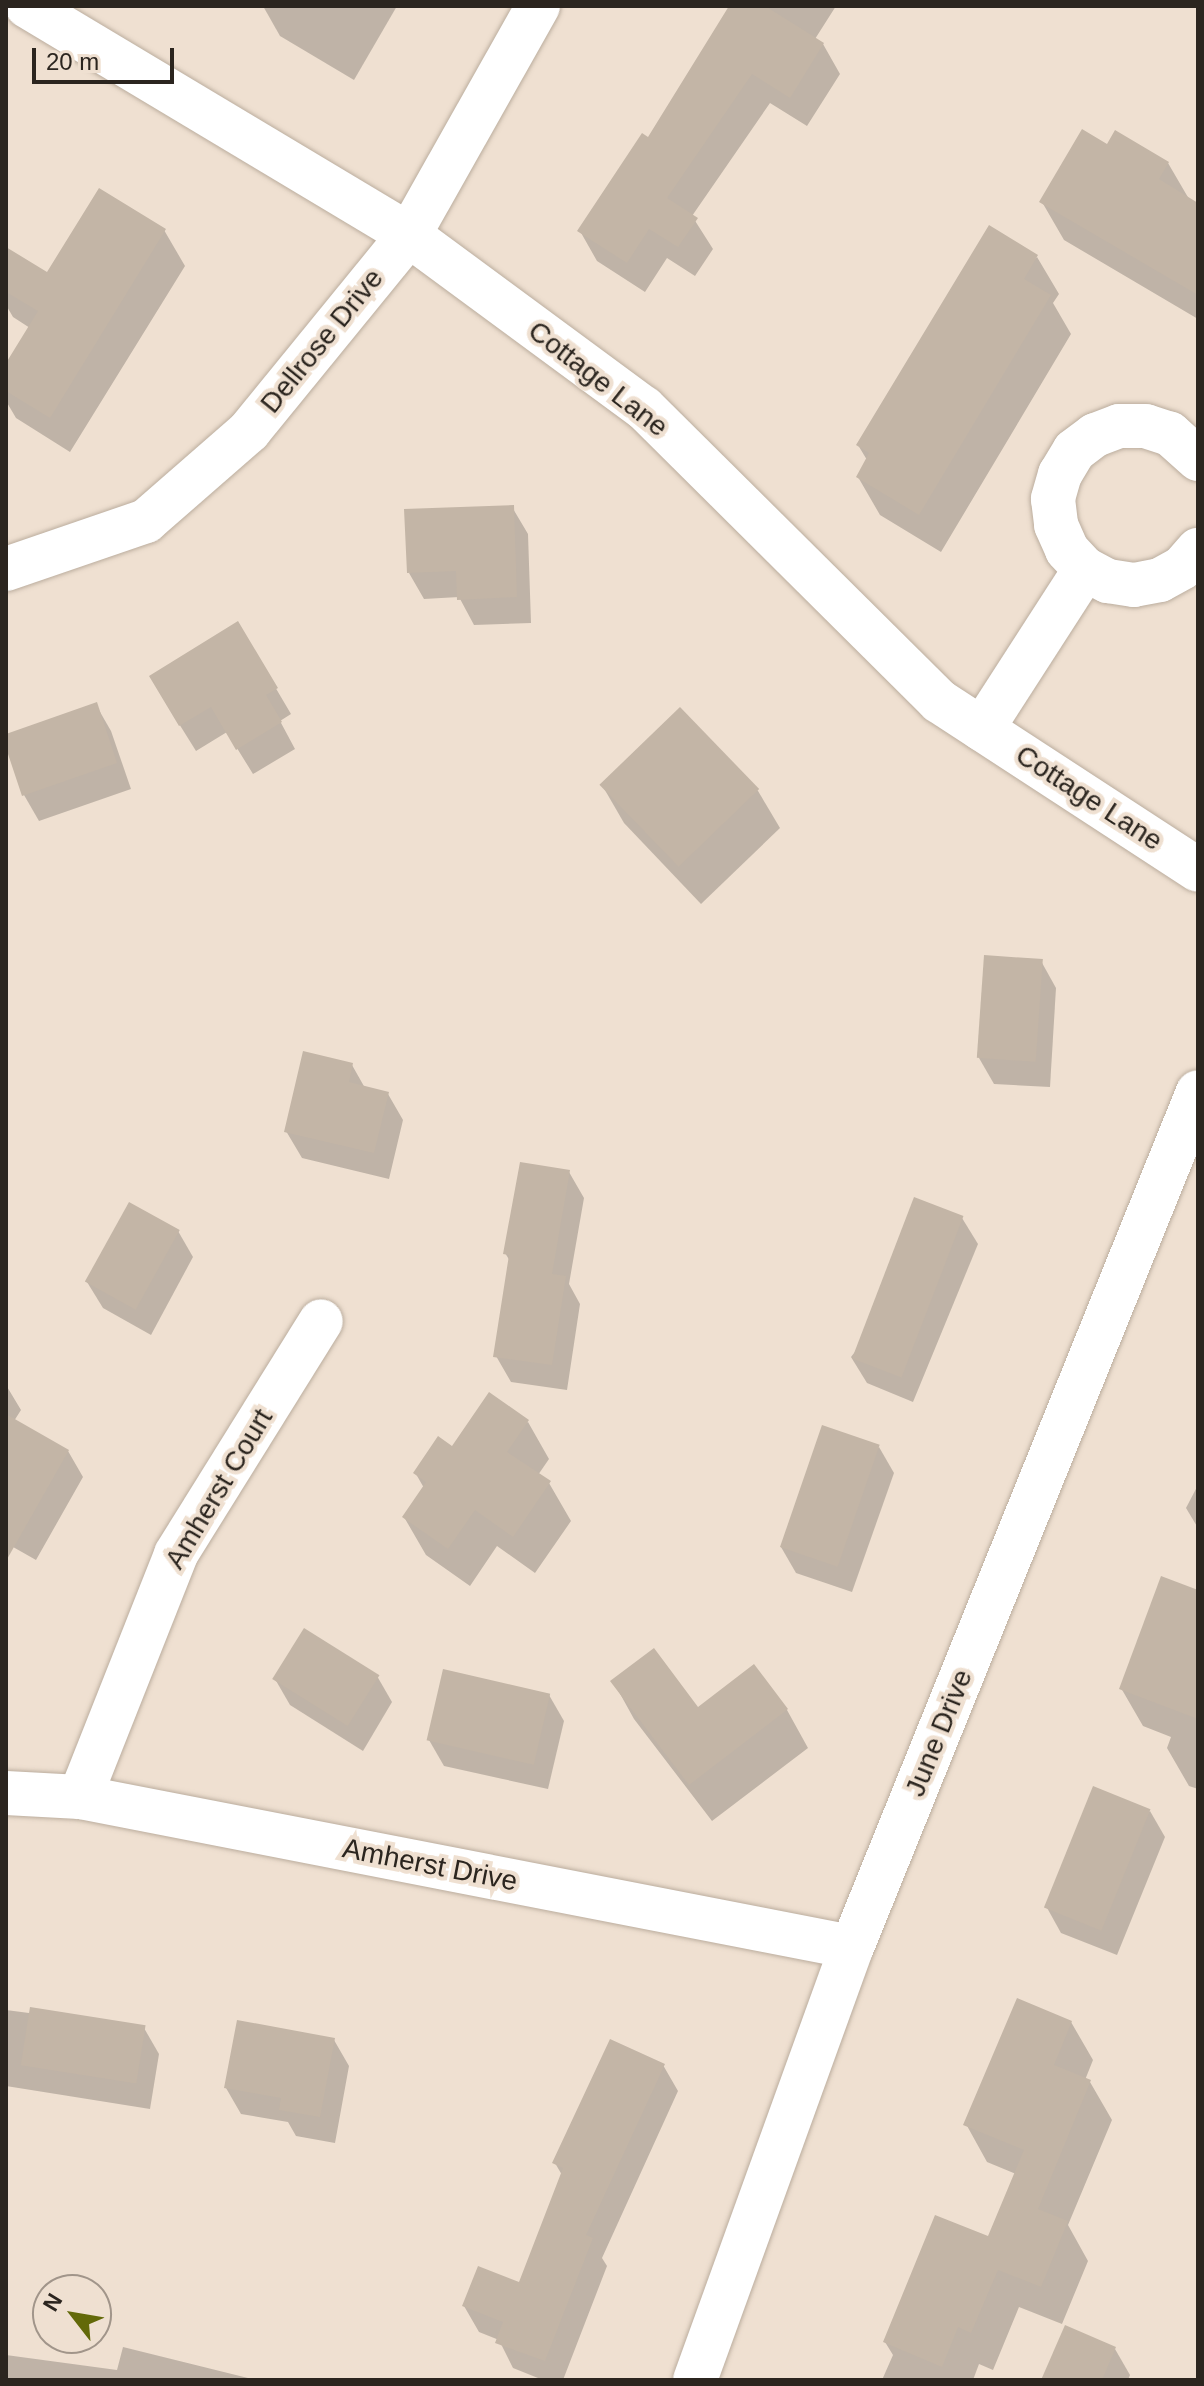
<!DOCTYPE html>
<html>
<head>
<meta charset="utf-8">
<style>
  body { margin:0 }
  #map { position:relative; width:1204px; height:2386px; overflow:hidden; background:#efe0d1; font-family:Arial,sans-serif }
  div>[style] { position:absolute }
  .shadow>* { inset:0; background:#0003 }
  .building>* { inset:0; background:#c3b5a6; transform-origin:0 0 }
  .roads { filter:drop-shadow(0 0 2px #bbad9e) drop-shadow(0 0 2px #bbad9e) }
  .street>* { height:44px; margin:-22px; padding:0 22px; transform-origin:22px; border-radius:22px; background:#fff }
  span { translate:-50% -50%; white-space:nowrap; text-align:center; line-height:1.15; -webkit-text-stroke:8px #efe0d1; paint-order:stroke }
  .street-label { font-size:28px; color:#2b251f }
  .frame { position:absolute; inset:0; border:8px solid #2b251f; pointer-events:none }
  .north { position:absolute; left:32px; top:2274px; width:80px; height:80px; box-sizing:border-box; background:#efe0d1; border:2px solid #a1958a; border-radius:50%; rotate:301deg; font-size:22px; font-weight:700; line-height:32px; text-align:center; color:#2b251f }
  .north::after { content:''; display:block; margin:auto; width:28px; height:36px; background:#636909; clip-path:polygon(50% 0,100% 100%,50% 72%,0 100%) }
  .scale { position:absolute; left:32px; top:48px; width:142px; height:36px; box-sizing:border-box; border:4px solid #2b251f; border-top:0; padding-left:10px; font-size:24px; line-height:28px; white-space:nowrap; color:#2b251f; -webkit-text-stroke:6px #efe0d1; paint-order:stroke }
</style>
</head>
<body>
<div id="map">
  <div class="shadow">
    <i style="clip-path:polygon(263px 6px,397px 6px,354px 80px,280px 36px)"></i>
    <i style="clip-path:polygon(731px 6px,836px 6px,815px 39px,823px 44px,840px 74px,807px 126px,770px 103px,692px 216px,713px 249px,695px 276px,667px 258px,645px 292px,597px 261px,580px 231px,649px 140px)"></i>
    <i style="clip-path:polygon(1107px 147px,1168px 163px,1189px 199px,1198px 205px,1198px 319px,1064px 240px,1042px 202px)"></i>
    <i style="clip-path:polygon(164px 230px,185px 266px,70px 452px,16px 418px,6px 401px,6px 367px,30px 328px,13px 317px,6px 305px,6px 261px,48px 275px)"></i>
    <i style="clip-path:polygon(1037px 257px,1059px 294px,1053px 303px,1071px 334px,941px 552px,880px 515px,858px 477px,867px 460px,858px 445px)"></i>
    <i style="clip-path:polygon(512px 507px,528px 534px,531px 623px,474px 625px,459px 597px,424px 599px,409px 573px)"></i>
    <i style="clip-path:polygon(238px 624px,291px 714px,280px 721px,295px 749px,253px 774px,227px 732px,196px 751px,166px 703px)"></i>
    <i style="clip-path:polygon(96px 705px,111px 731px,131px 789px,39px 821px,24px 795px,6px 736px)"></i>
    <i style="clip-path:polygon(679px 709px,758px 791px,780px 828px,701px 904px,624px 823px,602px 785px)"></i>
    <i style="clip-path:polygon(1041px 961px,1056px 988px,1050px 1087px,994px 1084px,979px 1058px)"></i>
    <i style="clip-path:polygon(352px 1065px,365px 1088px,388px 1094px,403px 1120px,389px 1179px,302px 1158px,286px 1131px)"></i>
    <i style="clip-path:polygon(569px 1172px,584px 1198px,569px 1284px,580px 1304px,567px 1390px,511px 1382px,496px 1356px,510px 1261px,505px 1253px)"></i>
    <i style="clip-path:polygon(962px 1218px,978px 1244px,913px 1402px,867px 1383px,851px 1357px)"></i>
    <i style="clip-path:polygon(178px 1231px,193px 1257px,151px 1335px,103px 1308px,87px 1282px)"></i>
    <i style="clip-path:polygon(6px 1385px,21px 1410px,14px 1421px,68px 1451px,83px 1477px,36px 1560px,6px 1543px)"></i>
    <i style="clip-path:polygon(528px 1422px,549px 1459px,538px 1475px,549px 1483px,571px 1521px,535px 1573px,497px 1546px,470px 1586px,426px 1555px,404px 1517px,424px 1488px,416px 1474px)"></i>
    <i style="clip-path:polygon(879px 1447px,894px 1473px,852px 1592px,796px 1573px,781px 1547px)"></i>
    <i style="clip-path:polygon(1198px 1485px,1198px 1528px,1186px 1508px)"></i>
    <i style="clip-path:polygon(1198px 1592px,1198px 1789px,1189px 1786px,1167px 1748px,1171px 1737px,1143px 1726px,1121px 1688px)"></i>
    <i style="clip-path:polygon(754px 1667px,787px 1710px,808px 1748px,712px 1821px,634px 1719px,613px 1681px,697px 1709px)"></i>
    <i style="clip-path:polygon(377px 1676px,392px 1702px,363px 1751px,290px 1705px,275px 1679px)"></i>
    <i style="clip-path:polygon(549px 1695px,564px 1721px,548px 1789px,444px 1766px,429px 1740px)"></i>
    <i style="clip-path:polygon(1150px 1811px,1165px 1837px,1117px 1955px,1061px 1933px,1046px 1906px)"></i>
    <i style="clip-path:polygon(6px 2010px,144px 2028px,159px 2054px,150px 2109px,6px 2086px)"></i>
    <i style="clip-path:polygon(1071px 2022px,1093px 2060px,1085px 2080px,1090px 2082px,1112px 2120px,1068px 2225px,1088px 2261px,1062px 2324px,1019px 2307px,993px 2370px,979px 2364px,973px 2380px,882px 2380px,893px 2355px,885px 2342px,989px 2239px,1016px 2174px,987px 2162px,966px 2124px)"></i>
    <i style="clip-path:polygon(334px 2040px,349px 2066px,335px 2143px,296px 2136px,288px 2122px,241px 2114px,226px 2088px)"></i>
    <i style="clip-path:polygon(663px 2065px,678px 2091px,602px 2258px,607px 2266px,563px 2380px,543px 2380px,513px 2368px,499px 2340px,479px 2332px,464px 2306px,520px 2285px,562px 2175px,555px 2163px)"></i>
    <i style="clip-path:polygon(123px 2347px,252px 2379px,253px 2380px,6px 2380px,6px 2355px,117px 2370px)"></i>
    <i style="clip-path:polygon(1115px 2349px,1130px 2375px,1128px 2380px,1043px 2380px)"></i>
  </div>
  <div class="building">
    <i style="clip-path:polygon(729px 6px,765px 6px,824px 43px,790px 98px,752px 74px,667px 198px,698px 218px,678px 247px,649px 229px,627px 263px,577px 231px,642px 133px,648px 137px)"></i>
    <i style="clip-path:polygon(1082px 129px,1107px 144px,1115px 130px,1169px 162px,1159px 179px,1198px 203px,1198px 295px,1039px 202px)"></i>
    <i style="clip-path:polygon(99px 188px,166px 229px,50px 418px,6px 391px,6px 363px,38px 311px,6px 292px,6px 247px,47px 272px)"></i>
    <i style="clip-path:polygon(989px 225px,1038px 255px,1024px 279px,1051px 295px,919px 515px,856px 477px,869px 453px,856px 445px)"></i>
    <i style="clip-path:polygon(514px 505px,517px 597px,457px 600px,456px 571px,407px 573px,404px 509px)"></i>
    <i style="clip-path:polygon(238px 621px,278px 688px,266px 695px,282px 722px,236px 750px,211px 707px,179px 726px,149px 676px)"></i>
    <i style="clip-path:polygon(97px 702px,117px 763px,22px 796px,6px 748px,6px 734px)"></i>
    <i style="left:680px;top:707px;width:114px;height:112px;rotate:46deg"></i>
    <i style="left:984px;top:955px;width:59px;height:103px;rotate:4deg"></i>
    <i style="clip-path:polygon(303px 1051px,353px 1063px,349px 1082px,389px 1092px,374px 1153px,284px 1132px)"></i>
    <i style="clip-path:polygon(520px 1162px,570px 1170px,552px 1274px,566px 1276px,552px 1365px,493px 1357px,509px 1255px,503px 1254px)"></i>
    <i style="left:914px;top:1197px;width:53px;height:173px;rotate:21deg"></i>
    <i style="left:129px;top:1202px;width:58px;height:91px;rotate:29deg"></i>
    <i style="clip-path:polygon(489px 1392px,529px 1420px,507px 1452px,551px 1481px,513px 1537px,475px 1510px,448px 1549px,402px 1517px,426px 1482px,413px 1473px,438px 1436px,452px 1446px)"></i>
    <i style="clip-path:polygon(6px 1414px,69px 1450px,6px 1561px)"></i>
    <i style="left:822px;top:1425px;width:61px;height:129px;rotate:19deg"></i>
    <i style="clip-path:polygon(1161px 1576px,1198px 1590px,1198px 1719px,1119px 1689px)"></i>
    <i style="left:304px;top:1628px;width:89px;height:60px;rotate:32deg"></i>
    <i style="clip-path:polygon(654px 1648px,698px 1707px,754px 1664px,788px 1709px,689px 1785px,610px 1681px)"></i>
    <i style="left:443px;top:1669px;width:110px;height:73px;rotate:13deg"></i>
    <i style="left:1093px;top:1786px;width:62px;height:131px;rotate:22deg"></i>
    <i style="clip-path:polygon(1017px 1998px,1072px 2021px,1054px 2065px,1091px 2080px,1038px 2209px,1068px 2221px,1041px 2287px,998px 2270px,971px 2333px,958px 2327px,942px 2367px,883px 2342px,935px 2215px,988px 2236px,1024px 2150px,963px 2125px)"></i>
    <i style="left:30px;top:2007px;width:117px;height:59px;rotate:9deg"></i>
    <i style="clip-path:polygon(237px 2020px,335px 2038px,320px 2117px,279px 2110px,281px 2098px,224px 2088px)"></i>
    <i style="clip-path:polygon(610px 2039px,665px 2064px,586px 2235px,593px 2238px,545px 2361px,495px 2343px,503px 2322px,462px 2306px,478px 2266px,519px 2282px,563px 2168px,552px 2163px)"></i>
    <i style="clip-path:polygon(1065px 2325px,1116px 2347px,1102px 2380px,1041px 2380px)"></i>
  </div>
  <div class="roads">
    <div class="street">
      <i style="left:27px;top:6px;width:445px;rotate:30.9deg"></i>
      <i style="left:409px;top:235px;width:292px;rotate:36.4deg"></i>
      <i style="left:644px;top:408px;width:416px;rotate:44.8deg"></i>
      <i style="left:939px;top:701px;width:309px;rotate:33.1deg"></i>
      <i style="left:1198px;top:459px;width:38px;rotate:-138deg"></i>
      <i style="left:1170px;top:434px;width:25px;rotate:-162deg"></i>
      <i style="left:1146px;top:426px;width:27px;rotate:180deg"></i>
      <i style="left:1119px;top:426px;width:26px;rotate:159deg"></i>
      <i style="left:1095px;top:435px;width:26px;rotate:143deg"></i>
      <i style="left:1074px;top:451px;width:27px;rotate:121deg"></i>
      <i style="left:1060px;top:474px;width:26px;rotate:106deg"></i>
      <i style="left:1053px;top:499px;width:26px;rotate:83deg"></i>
      <i style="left:1056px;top:525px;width:27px;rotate:66deg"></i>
      <i style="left:1067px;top:550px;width:26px;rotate:47deg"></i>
      <i style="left:1085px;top:569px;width:26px;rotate:28deg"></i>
      <i style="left:1108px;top:581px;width:26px;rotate:9deg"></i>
      <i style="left:1134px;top:585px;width:26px;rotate:-11deg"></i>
      <i style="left:1160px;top:580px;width:26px;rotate:-29deg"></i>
      <i style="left:1183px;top:567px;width:23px;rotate:-49deg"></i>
      <i style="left:6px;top:569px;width:148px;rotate:-18.9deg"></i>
      <i style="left:146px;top:521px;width:137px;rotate:-41.1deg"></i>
      <i style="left:249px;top:431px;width:253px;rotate:-50.8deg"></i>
      <i style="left:409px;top:235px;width:263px;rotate:-60.6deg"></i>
      <i style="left:982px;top:729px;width:190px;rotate:-57.2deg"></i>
      <i style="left:6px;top:1793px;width:74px;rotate:3.1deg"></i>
      <i style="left:80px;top:1797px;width:786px;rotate:11deg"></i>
      <i style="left:80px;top:1797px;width:261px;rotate:-68.4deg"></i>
      <i style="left:176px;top:1554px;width:274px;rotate:-58.1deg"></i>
      <i style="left:695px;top:2380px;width:461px;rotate:-70.1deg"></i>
      <i style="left:852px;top:1947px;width:922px;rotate:-67.97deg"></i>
    </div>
  </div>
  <div class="street-label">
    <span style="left:322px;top:341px;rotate:-51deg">Dellrose Drive</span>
    <span style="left:598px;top:379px;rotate:38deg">Cottage Lane</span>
    <span style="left:1089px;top:798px;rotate:33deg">Cottage Lane</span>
    <span style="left:219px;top:1489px;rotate:-59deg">Amherst Court</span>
    <span style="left:939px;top:1733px;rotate:-68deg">June Drive</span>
    <span style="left:430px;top:1865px;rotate:11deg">Amherst Drive</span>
  </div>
  <div class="frame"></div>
  <div class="north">N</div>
  <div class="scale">20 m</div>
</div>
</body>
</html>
